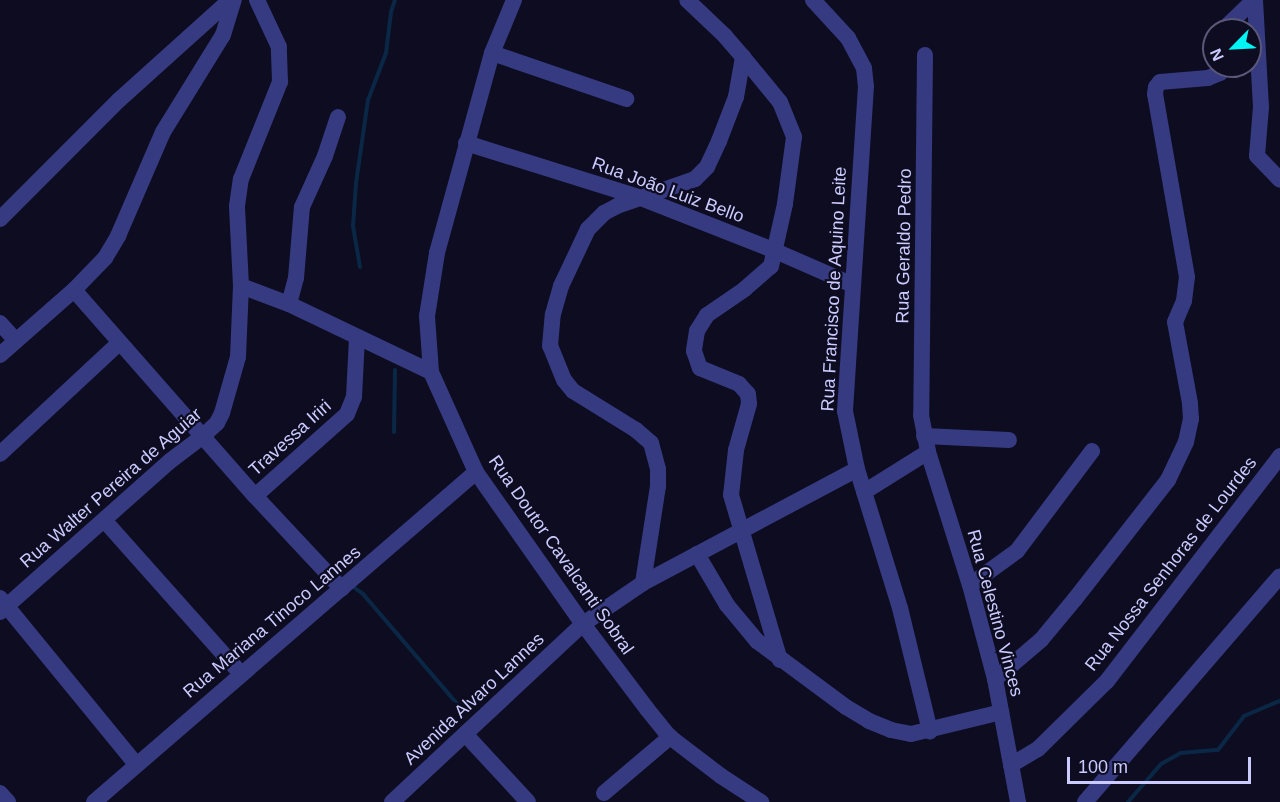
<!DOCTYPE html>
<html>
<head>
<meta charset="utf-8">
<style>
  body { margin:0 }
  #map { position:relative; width:1280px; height:802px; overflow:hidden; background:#0d0c20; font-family:Helvetica,sans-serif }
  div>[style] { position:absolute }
  .stream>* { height:4px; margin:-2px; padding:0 2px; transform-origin:2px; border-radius:2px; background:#0a2846 }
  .minor>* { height:16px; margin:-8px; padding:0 8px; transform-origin:8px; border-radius:8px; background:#353a81 }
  span { translate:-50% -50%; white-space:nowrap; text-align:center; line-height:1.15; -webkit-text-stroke:4.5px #0d0c20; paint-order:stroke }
  .street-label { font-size:18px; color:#cbcbff }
  .north { position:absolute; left:1202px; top:18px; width:60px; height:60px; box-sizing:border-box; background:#0d0c20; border:2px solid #595879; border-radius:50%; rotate:246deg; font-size:16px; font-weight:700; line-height:24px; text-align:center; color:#cbcbff }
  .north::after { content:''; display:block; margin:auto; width:21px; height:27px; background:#00f6f4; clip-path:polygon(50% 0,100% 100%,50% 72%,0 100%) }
  .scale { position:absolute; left:1067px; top:757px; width:184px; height:27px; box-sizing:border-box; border:3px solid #cbcbff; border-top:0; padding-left:8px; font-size:18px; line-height:21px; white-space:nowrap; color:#cbcbff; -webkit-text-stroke:4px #0d0c20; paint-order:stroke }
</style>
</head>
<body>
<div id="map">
  <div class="stream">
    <i style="left:360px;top:267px;width:42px;rotate:-99.7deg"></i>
    <i style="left:353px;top:226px;width:43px;rotate:-86deg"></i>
    <i style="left:356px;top:183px;width:84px;rotate:-81.8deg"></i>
    <i style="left:368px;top:100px;width:50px;rotate:-69deg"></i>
    <i style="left:386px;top:53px;width:41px;rotate:-83deg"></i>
    <i style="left:391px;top:12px;width:13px;rotate:-72deg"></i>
    <i style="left:394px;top:432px;width:62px;rotate:-89.1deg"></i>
    <i style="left:352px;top:586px;width:14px;rotate:36deg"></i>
    <i style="left:363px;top:594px;width:148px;rotate:49.4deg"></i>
    <i style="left:1128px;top:802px;width:50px;rotate:-49deg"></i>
    <i style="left:1161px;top:764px;width:23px;rotate:-29deg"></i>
    <i style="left:1181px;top:753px;width:37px;rotate:-5deg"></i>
    <i style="left:1218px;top:750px;width:43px;rotate:-52.6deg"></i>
    <i style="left:1244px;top:716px;width:39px;rotate:-23deg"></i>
  </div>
  <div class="minor">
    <i style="left:514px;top:0;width:57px;rotate:112.5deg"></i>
    <i style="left:492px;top:53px;width:207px;rotate:105.4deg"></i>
    <i style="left:437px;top:253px;width:64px;rotate:99deg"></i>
    <i style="left:427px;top:316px;width:56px;rotate:85.9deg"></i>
    <i style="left:431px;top:372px;width:110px;rotate:65.8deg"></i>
    <i style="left:476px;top:472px;width:186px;rotate:54.9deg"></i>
    <i style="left:583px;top:624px;width:106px;rotate:53deg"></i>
    <i style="left:647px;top:709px;width:36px;rotate:51deg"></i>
    <i style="left:670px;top:737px;width:64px;rotate:37.4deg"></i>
    <i style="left:721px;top:776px;width:48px;rotate:33deg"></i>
    <i style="left:813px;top:0;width:52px;rotate:47.4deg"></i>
    <i style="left:848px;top:38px;width:34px;rotate:62deg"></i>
    <i style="left:864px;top:68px;width:18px;rotate:84deg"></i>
    <i style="left:866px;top:86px;width:326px;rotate:93.7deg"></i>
    <i style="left:845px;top:411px;width:59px;rotate:78.3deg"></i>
    <i style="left:857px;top:469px;width:145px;rotate:72.8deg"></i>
    <i style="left:900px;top:608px;width:127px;rotate:76.3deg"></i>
    <i style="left:1255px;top:0;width:107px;rotate:86.8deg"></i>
    <i style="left:1261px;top:107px;width:49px;rotate:94.7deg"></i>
    <i style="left:1257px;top:156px;width:33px;rotate:46deg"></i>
    <i style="left:1227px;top:30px;width:5px;rotate:-79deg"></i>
    <i style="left:1228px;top:25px;width:36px;rotate:-44deg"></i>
    <i style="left:492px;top:53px;width:142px;rotate:18.9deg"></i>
    <i style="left:925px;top:55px;width:360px;rotate:90.6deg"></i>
    <i style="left:921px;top:415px;width:38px;rotate:79deg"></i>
    <i style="left:928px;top:452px;width:139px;rotate:72.5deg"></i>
    <i style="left:970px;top:585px;width:97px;rotate:75.1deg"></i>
    <i style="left:995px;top:679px;width:125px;rotate:79.4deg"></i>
    <i style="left:743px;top:57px;width:58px;rotate:50.6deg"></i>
    <i style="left:780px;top:102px;width:38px;rotate:68deg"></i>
    <i style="left:794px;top:137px;width:68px;rotate:97.7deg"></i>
    <i style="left:785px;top:204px;width:64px;rotate:102.7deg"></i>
    <i style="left:771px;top:266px;width:35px;rotate:139deg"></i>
    <i style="left:745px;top:289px;width:46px;rotate:145.6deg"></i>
    <i style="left:707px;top:315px;width:19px;rotate:122deg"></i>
    <i style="left:697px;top:331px;width:20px;rotate:99deg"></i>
    <i style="left:694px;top:351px;width:18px;rotate:71deg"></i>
    <i style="left:700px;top:368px;width:42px;rotate:22.3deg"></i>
    <i style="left:739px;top:384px;width:13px;rotate:48deg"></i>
    <i style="left:748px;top:394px;width:10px;rotate:84deg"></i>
    <i style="left:749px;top:404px;width:48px;rotate:105.8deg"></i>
    <i style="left:736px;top:450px;width:45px;rotate:96.3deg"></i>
    <i style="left:731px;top:495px;width:172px;rotate:73.5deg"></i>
    <i style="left:466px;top:143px;width:183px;rotate:17.4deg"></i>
    <i style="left:641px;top:198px;width:142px;rotate:21.5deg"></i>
    <i style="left:773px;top:250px;width:87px;rotate:23.6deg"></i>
    <i style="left:0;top:219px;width:168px;rotate:-45deg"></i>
    <i style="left:119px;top:100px;width:149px;rotate:-42deg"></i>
    <i style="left:241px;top:286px;width:51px;rotate:20.6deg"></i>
    <i style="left:289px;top:304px;width:157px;rotate:25.6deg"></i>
    <i style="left:74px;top:290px;width:274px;rotate:48.7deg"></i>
    <i style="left:255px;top:496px;width:127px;rotate:46.9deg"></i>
    <i style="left:289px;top:304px;width:27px;rotate:-75deg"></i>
    <i style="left:296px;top:278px;width:71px;rotate:-85.2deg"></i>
    <i style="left:302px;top:207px;width:56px;rotate:-65.7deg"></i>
    <i style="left:325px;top:156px;width:41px;rotate:-71.6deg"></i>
    <i style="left:0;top:323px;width:24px;rotate:48deg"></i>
    <i style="left:0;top:355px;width:98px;rotate:-41.3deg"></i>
    <i style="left:74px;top:290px;width:45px;rotate:-45.9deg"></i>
    <i style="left:105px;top:258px;width:26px;rotate:-59deg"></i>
    <i style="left:118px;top:236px;width:113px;rotate:-66.6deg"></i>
    <i style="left:163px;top:132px;width:114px;rotate:-58.3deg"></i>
    <i style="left:223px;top:35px;width:37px;rotate:-73deg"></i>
    <i style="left:924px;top:436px;width:85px;rotate:2.7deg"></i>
    <i style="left:0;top:454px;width:163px;rotate:-43deg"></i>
    <i style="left:864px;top:492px;width:75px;rotate:-32deg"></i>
    <i style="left:255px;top:496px;width:123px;rotate:-41.7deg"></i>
    <i style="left:347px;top:414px;width:18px;rotate:-68deg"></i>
    <i style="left:354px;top:397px;width:60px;rotate:-87.1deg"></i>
    <i style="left:104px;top:520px;width:206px;rotate:48.3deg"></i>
    <i style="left:697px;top:554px;width:59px;rotate:59.5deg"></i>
    <i style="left:727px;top:605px;width:47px;rotate:50.2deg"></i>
    <i style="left:757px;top:641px;width:111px;rotate:36.6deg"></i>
    <i style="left:846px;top:707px;width:27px;rotate:31deg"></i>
    <i style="left:869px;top:721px;width:24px;rotate:22deg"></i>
    <i style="left:891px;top:730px;width:20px;rotate:11deg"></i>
    <i style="left:911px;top:734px;width:93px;rotate:-13.7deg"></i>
    <i style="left:643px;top:583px;width:98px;rotate:-81.2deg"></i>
    <i style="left:658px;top:486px;width:17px;rotate:-90deg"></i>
    <i style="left:658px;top:469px;width:27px;rotate:-105deg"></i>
    <i style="left:651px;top:443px;width:20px;rotate:-139deg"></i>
    <i style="left:636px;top:430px;width:74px;rotate:-148.2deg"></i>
    <i style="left:573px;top:391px;width:14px;rotate:-129deg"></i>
    <i style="left:564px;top:380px;width:37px;rotate:-112deg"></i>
    <i style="left:550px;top:346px;width:32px;rotate:-85deg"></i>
    <i style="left:553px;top:314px;width:29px;rotate:-74deg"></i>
    <i style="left:561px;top:286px;width:63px;rotate:-64.7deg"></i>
    <i style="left:588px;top:229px;width:23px;rotate:-45deg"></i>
    <i style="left:604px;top:213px;width:15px;rotate:-28deg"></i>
    <i style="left:617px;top:206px;width:83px;rotate:-19.1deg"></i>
    <i style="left:695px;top:179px;width:17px;rotate:-45deg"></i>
    <i style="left:707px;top:167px;width:29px;rotate:-65deg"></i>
    <i style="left:719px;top:141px;width:47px;rotate:-68.9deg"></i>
    <i style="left:736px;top:97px;width:41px;rotate:-80.1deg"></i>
    <i style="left:743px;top:57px;width:28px;rotate:-131deg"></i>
    <i style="left:725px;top:36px;width:52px;rotate:-136.5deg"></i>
    <i style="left:970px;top:585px;width:58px;rotate:-35.9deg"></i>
    <i style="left:1017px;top:551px;width:125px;rotate:-53.1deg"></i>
    <i style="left:0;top:598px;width:215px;rotate:50.7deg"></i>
    <i style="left:0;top:612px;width:227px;rotate:-41.6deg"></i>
    <i style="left:170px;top:461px;width:41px;rotate:-37.1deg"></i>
    <i style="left:203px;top:436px;width:19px;rotate:-43deg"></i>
    <i style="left:217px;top:423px;width:11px;rotate:-63deg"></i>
    <i style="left:222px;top:413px;width:58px;rotate:-74.1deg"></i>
    <i style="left:238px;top:357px;width:71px;rotate:-87.6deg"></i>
    <i style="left:241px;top:286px;width:80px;rotate:-92.9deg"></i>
    <i style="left:237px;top:206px;width:27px;rotate:-82deg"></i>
    <i style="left:241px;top:179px;width:105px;rotate:-68.1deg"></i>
    <i style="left:280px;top:82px;width:35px;rotate:-92deg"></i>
    <i style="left:279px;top:47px;width:52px;rotate:-115.1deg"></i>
    <i style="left:995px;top:679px;width:60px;rotate:-40.3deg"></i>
    <i style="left:1041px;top:640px;width:53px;rotate:-50.3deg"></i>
    <i style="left:1075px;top:599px;width:151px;rotate:-52deg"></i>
    <i style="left:1168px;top:480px;width:42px;rotate:-64.7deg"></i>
    <i style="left:1186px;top:442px;width:24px;rotate:-78deg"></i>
    <i style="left:1191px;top:419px;width:16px;rotate:-94deg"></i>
    <i style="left:1190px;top:403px;width:82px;rotate:-100.5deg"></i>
    <i style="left:1175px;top:322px;width:23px;rotate:-67deg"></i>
    <i style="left:1184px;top:301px;width:24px;rotate:-83deg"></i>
    <i style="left:1187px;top:277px;width:186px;rotate:-99.9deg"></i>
    <i style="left:1155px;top:94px;width:7px;rotate:-82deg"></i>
    <i style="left:1156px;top:87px;width:6px;rotate:-51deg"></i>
    <i style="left:1160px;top:82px;width:48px;rotate:-4.8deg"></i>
    <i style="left:1208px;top:78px;width:13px;rotate:-23deg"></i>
    <i style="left:1220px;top:73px;width:7px;rotate:-74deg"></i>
    <i style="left:466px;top:735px;width:91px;rotate:47.2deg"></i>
    <i style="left:1011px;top:765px;width:31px;rotate:-31deg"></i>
    <i style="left:1038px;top:749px;width:97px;rotate:-44.6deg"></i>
    <i style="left:1107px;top:681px;width:284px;rotate:-52.4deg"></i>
    <i style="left:0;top:793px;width:12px;rotate:48deg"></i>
    <i style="left:604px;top:793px;width:87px;rotate:-40.3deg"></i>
    <i style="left:94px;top:802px;width:505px;rotate:-40.82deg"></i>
    <i style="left:392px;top:802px;width:261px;rotate:-43deg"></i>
    <i style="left:583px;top:624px;width:73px;rotate:-34.3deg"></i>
    <i style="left:643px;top:583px;width:242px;rotate:-28deg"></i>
    <i style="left:1085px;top:802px;width:298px;rotate:-49.2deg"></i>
  </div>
  <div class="street-label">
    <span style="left:668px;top:190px;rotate:20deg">Rua João Luiz Bello</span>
    <span style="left:904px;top:246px;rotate:-89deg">Rua Geraldo Pedro</span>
    <span style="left:834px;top:289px;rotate:-87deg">Rua Francisco de Aquino Leite</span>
    <span style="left:290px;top:438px;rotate:-42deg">Travessa Iriri</span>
    <span style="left:111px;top:488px;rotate:-41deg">Rua Walter Pereira de Aguiar</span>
    <span style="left:561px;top:555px;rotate:55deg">Rua Doutor Cavalcanti Sobral</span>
    <span style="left:1171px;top:564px;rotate:-52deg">Rua Nossa Senhoras de Lourdes</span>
    <span style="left:995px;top:613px;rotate:75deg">Rua Celestino Vinces</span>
    <span style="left:272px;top:622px;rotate:-40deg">Rua Mariana Tinoco Lannes</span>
    <span style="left:474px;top:699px;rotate:-43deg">Avenida Alvaro Lannes</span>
  </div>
  <div class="north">N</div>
  <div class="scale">100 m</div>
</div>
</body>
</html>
